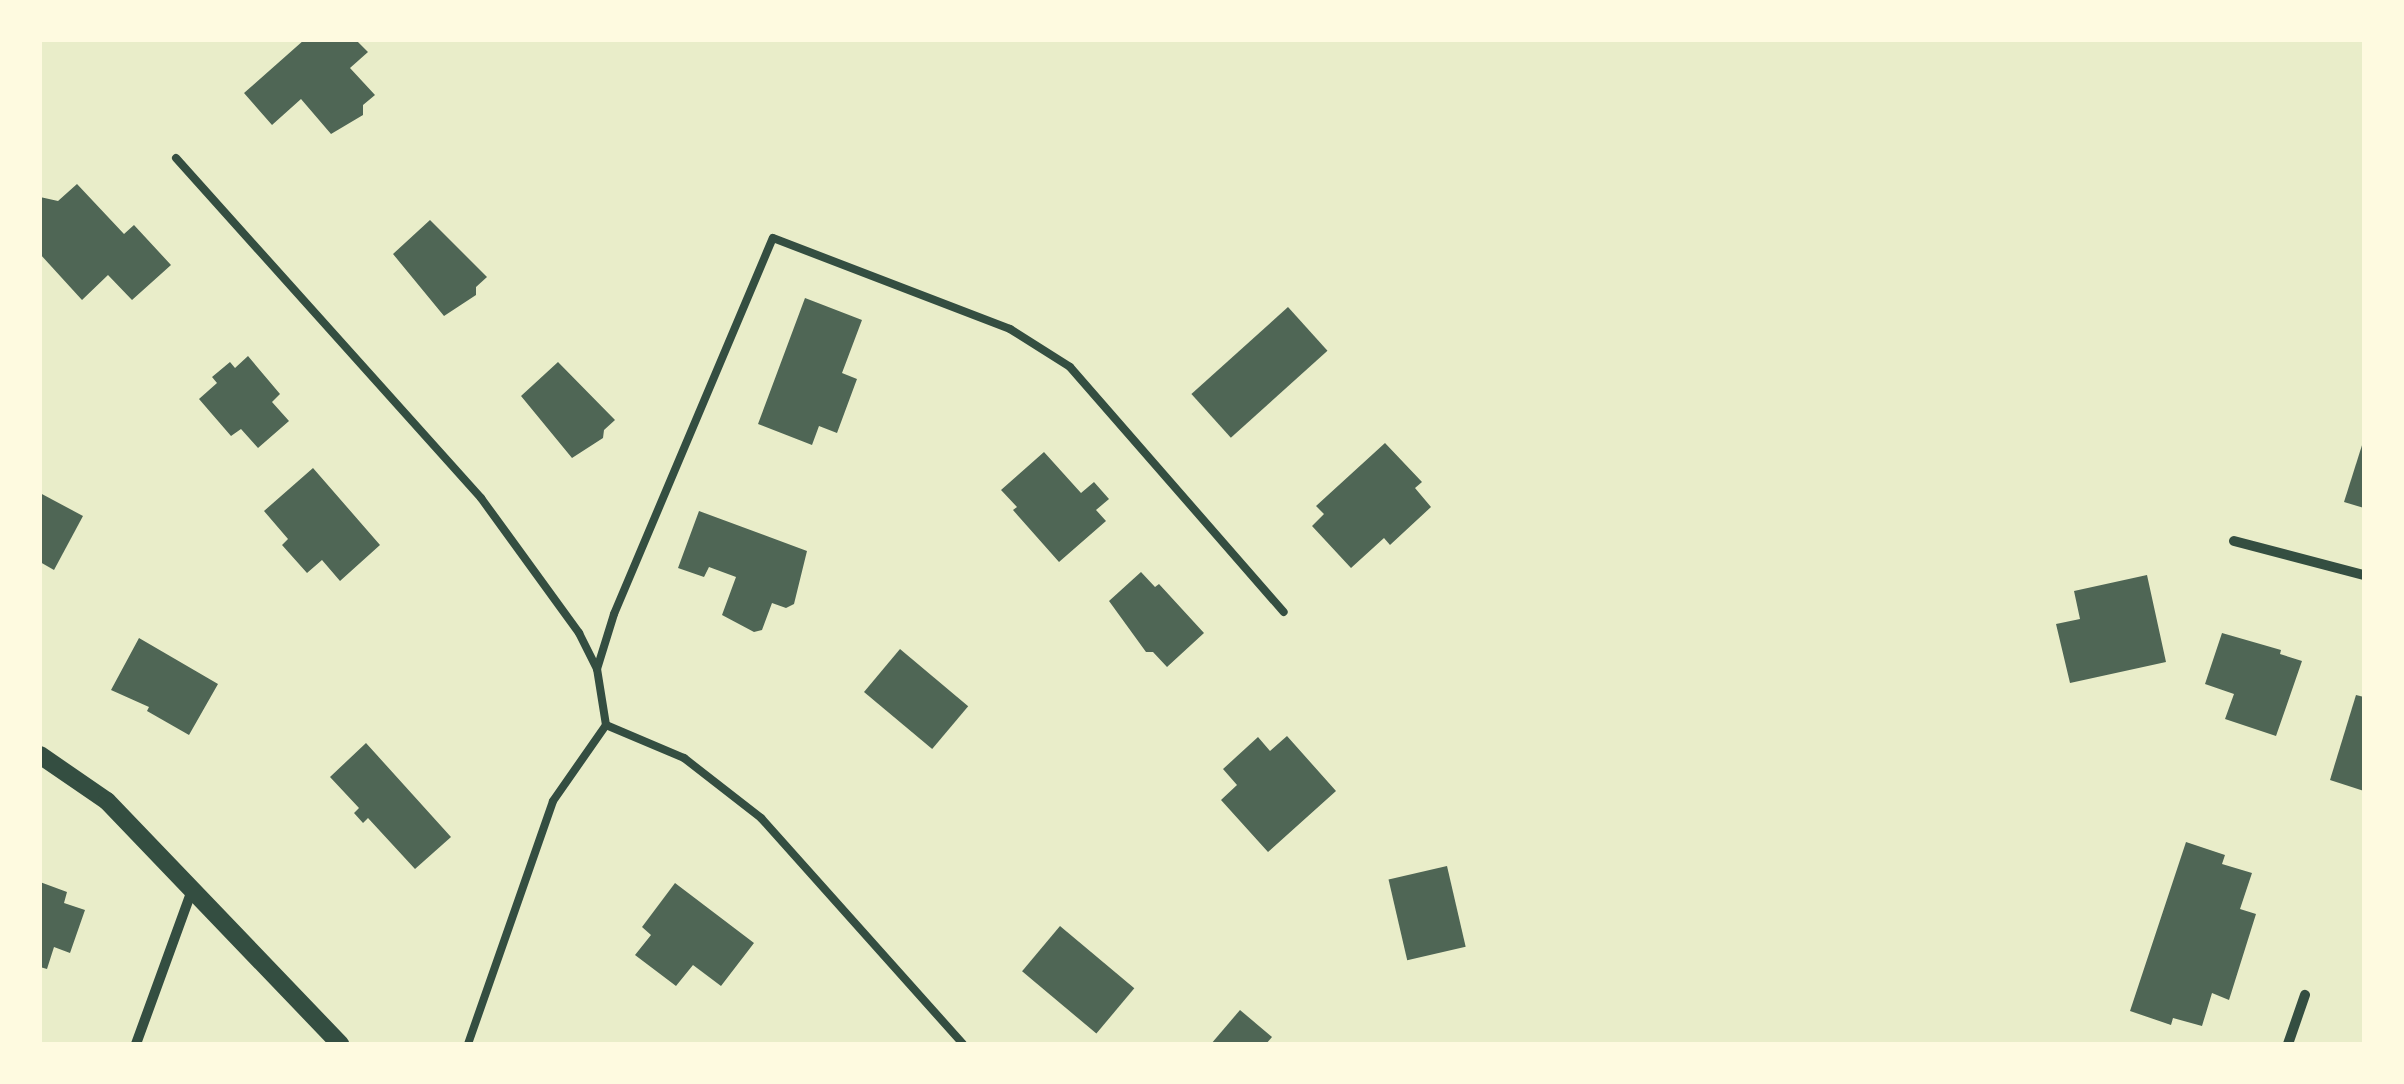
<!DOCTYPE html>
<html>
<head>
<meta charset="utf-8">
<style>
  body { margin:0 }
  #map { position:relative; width:2404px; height:1084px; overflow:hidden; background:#e9edc9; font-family:Merriweather,serif }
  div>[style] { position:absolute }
  .building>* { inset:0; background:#4f6655; transform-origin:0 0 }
  .service>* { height:8px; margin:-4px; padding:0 4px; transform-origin:4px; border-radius:4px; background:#344e41 }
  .minor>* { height:10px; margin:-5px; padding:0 5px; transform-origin:5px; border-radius:5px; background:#344e41 }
  .tertiary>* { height:18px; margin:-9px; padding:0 9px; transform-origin:9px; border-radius:9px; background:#344e41 }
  span { translate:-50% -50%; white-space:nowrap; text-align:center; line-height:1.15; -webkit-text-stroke:8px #fefae0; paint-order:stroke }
  .frame { position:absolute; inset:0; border:42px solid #fefae0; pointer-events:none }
</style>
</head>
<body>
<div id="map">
  <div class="building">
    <i style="clip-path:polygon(304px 40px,356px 40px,368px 52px,350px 68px,375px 95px,363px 105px,363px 115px,331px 134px,301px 99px,272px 125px,244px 93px)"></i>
    <i style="clip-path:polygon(77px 184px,124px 234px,134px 225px,171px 265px,132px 300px,108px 275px,82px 300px,40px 254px,40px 197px,58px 201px)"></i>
    <i style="clip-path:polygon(430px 220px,487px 277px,476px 287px,476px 295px,444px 316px,393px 254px)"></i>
    <i style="clip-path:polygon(805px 298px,862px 320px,842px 373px,857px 379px,837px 433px,819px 426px,812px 445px,758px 424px)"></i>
    <i style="left:1288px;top:307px;width:59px;height:130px;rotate:48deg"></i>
    <i style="clip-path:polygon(248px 356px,280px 394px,272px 402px,289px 421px,258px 448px,241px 429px,231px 436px,199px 399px,217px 383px,212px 377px,230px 362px,235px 368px)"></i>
    <i style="clip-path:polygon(558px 362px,615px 420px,604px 430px,603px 438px,572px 458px,521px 396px)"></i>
    <i style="clip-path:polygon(2363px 442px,2364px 442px,2364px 508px,2344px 502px)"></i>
    <i style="clip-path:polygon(1385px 443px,1422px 482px,1415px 488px,1431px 507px,1390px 545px,1384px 538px,1351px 568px,1312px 526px,1324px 514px,1316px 506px)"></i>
    <i style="clip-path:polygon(1044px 452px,1081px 493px,1094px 482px,1109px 499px,1096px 510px,1106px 521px,1059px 562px,1013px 510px,1017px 507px,1001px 490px)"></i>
    <i style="clip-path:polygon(313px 468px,380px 545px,340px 581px,322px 560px,307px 573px,282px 545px,288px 539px,264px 511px)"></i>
    <i style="clip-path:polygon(40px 493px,83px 516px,54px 570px,40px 562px)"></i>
    <i style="clip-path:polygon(699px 511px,807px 551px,794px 604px,786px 608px,772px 603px,762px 630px,754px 632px,722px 615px,736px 577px,709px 567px,704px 577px,678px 568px)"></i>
    <i style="clip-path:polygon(1141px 572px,1155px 587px,1159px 584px,1204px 633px,1167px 667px,1153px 652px,1146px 652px,1109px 601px)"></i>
    <i style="clip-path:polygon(2147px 575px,2166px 662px,2070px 683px,2056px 624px,2080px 619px,2074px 591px)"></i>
    <i style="clip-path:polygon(2222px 633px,2281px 650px,2280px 654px,2302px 661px,2276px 736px,2225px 719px,2234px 694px,2205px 684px)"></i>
    <i style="clip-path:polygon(139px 638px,218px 684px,189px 735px,147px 711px,149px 707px,111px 690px)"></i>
    <i style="left:900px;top:649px;width:89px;height:56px;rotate:40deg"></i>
    <i style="clip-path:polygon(2356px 695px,2364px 697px,2364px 791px,2330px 780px)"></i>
    <i style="clip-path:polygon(1287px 736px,1336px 791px,1268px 852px,1221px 800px,1237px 785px,1223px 769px,1258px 737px,1270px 751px)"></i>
    <i style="clip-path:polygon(366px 743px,451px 837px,415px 869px,368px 818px,363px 823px,354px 813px,359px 808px,330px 777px)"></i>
    <i style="clip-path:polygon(2186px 842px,2225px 855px,2222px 864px,2252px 873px,2240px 909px,2256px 914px,2229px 1000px,2212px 993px,2202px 1026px,2173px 1018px,2171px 1025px,2130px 1011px)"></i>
    <i style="left:1447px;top:866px;width:83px;height:60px;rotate:77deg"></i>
    <i style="clip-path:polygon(40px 882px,67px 892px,64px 903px,85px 910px,70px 953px,54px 947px,47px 969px,40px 967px)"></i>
    <i style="clip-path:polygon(675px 883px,754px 943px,721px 986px,693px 965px,676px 986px,635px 955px,651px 935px,642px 927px)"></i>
    <i style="left:1060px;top:926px;width:97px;height:59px;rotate:40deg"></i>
    <i style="clip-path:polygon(1240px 1010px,1272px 1037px,1266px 1044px,1211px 1044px)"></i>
  </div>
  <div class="service">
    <i style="left:176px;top:158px;width:457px;rotate:48.1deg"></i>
    <i style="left:481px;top:498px;width:167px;rotate:54deg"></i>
    <i style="left:579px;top:633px;width:40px;rotate:63.4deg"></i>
    <i style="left:606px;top:725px;width:57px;rotate:-99.1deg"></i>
    <i style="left:597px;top:669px;width:58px;rotate:-72.8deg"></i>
    <i style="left:614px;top:614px;width:408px;rotate:-67.1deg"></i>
    <i style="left:773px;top:238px;width:254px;rotate:21deg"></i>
    <i style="left:1010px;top:329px;width:71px;rotate:32.3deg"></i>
    <i style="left:1070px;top:367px;width:325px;rotate:48.9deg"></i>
    <i style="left:468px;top:1044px;width:257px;rotate:-70.7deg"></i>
    <i style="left:553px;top:801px;width:93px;rotate:-55.1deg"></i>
    <i style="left:606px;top:725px;width:85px;rotate:22.9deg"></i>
    <i style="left:684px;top:758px;width:98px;rotate:37.9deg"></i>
    <i style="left:761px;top:818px;width:303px;rotate:48.2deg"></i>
  </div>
  <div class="minor">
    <i style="left:2234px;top:541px;width:134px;rotate:14.7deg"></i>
    <i style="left:136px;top:1044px;width:164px;rotate:-70deg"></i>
    <i style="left:2288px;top:1044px;width:52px;rotate:-70.9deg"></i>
  </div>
  <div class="tertiary">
    <i style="left:40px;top:755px;width:81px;rotate:34.5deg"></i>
    <i style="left:107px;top:801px;width:337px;rotate:46.2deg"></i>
  </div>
  <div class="frame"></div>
</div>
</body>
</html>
